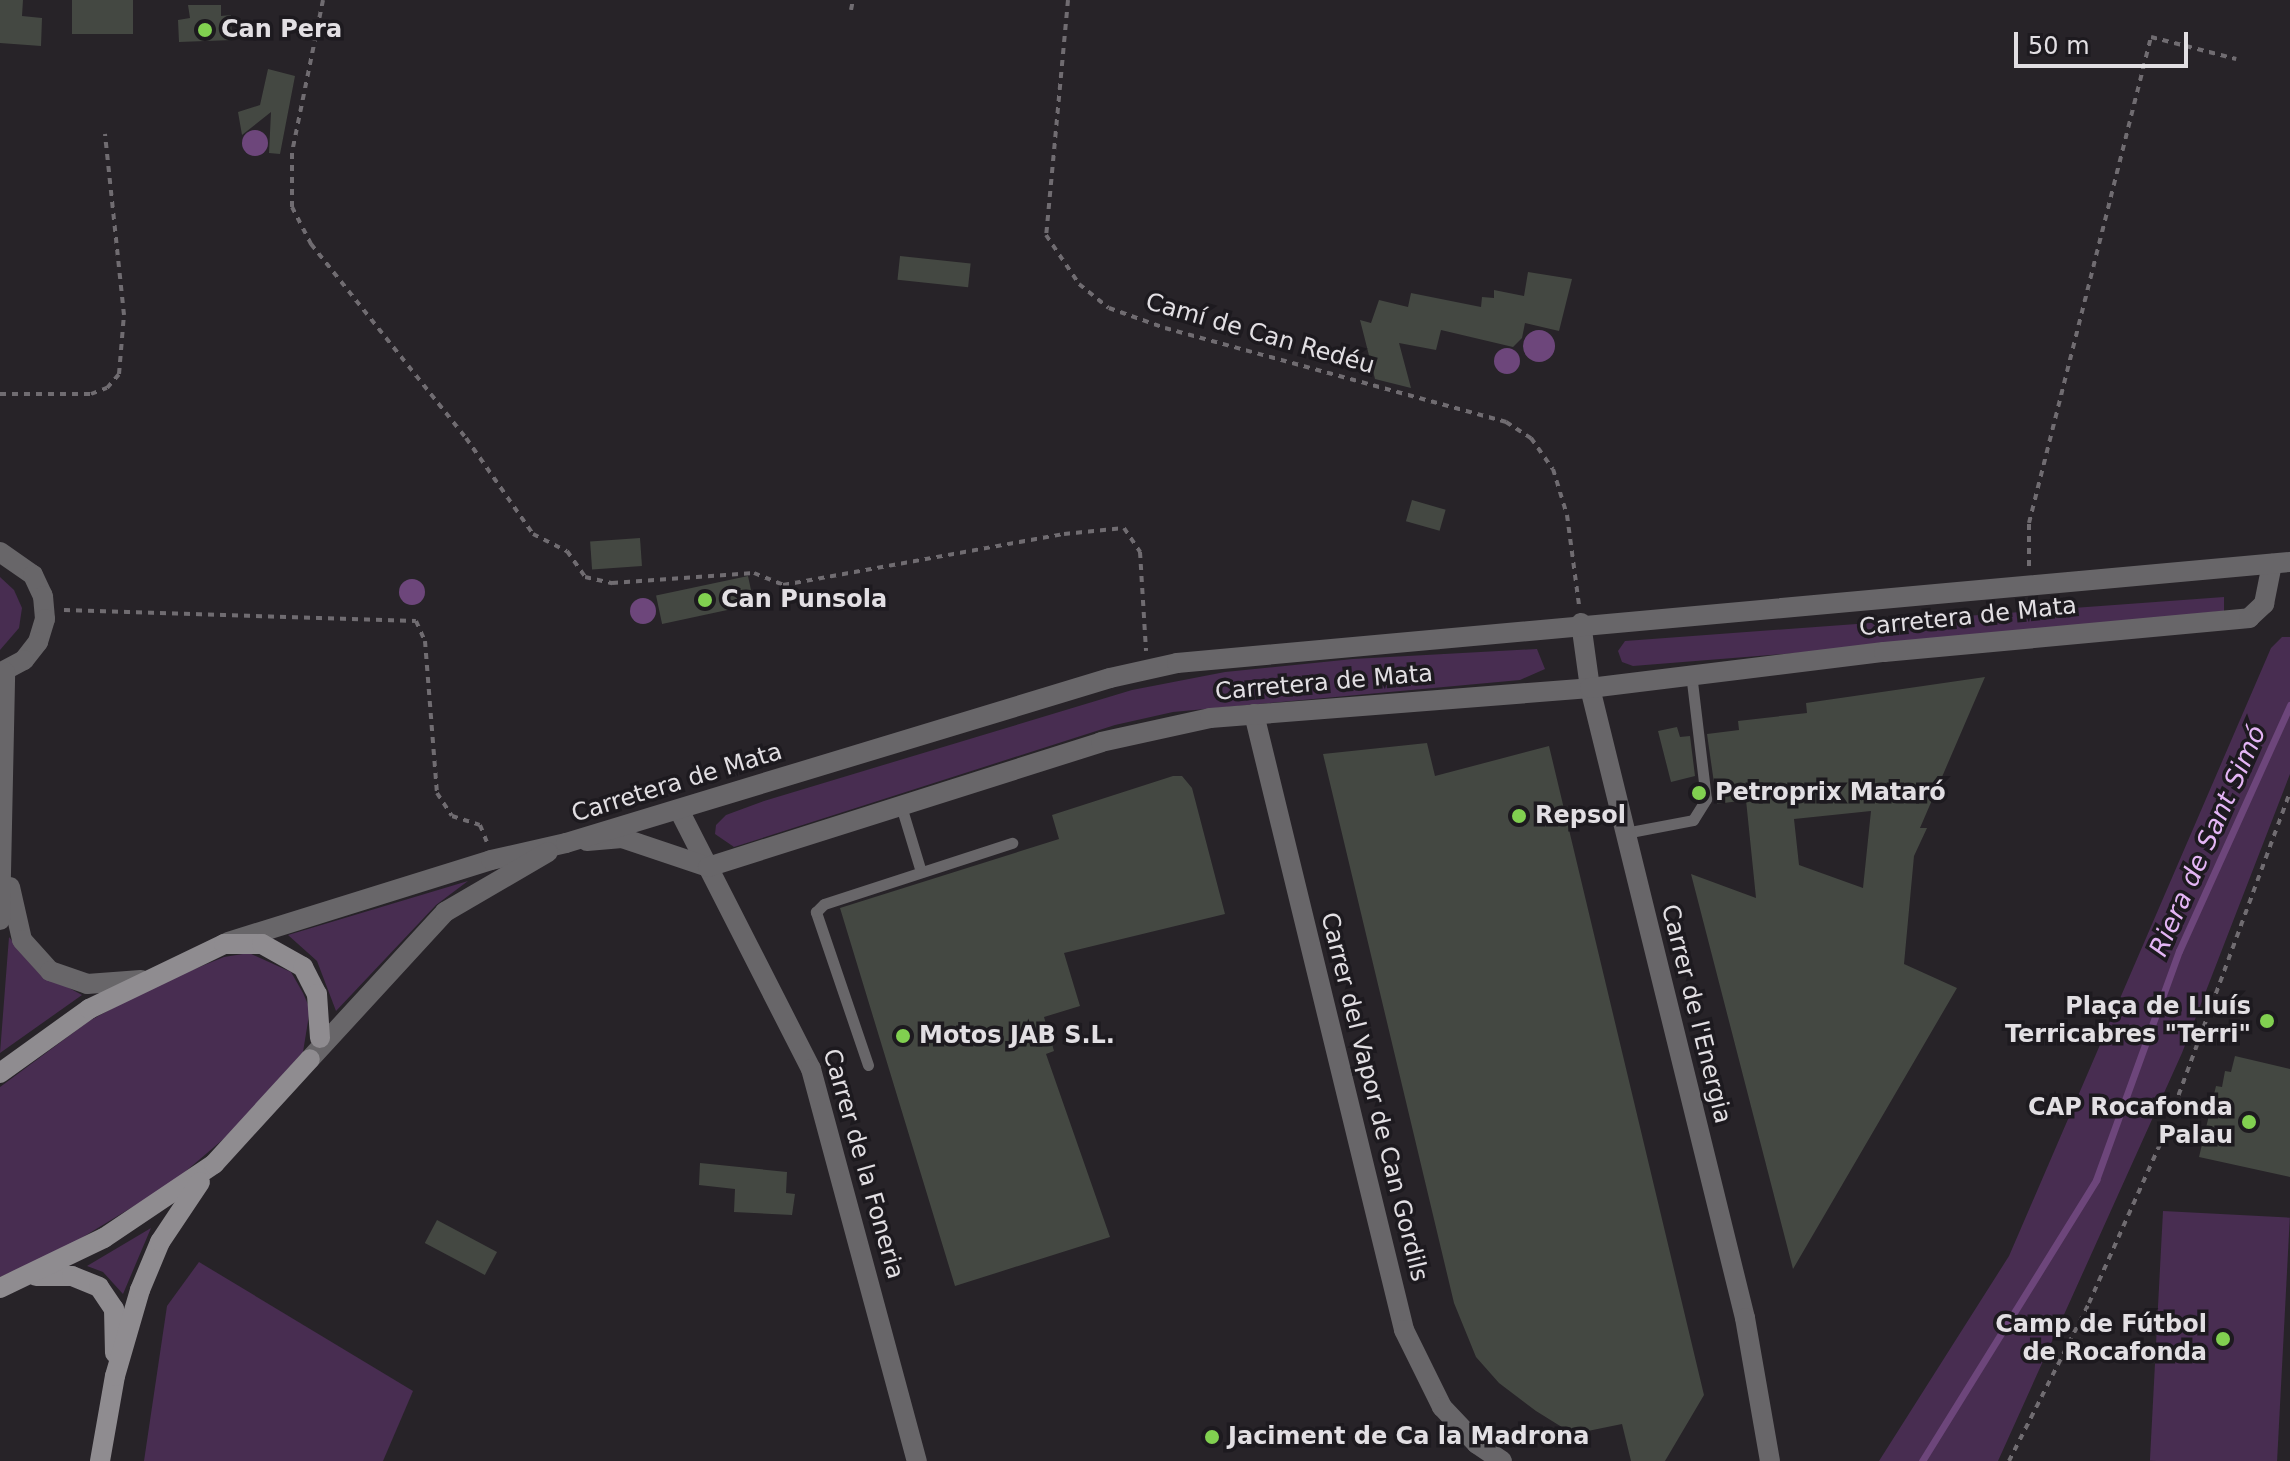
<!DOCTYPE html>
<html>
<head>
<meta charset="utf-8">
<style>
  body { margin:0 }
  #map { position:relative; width:2290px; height:1461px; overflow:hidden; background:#272328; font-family:"DejaVu Sans",sans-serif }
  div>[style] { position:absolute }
  .green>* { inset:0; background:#482d51; transform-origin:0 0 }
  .water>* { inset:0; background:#6d467b }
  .round { border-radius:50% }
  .stream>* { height:7px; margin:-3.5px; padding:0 3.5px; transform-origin:3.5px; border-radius:3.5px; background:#6d467b }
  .building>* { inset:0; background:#444842; transform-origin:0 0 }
  .path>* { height:4px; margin-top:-2px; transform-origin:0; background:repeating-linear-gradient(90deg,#706c71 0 6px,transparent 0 12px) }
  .service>* { height:11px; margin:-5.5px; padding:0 5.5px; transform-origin:5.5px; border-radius:5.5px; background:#686669 }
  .minor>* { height:20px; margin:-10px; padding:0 10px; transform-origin:10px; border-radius:10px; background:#686669 }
  .tertiary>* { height:20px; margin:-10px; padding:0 10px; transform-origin:10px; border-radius:10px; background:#686669 }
  .secondary>* { height:20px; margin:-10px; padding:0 10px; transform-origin:10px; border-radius:10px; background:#8f8c90 }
  .dots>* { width:22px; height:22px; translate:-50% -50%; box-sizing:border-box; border:4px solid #1d1a1f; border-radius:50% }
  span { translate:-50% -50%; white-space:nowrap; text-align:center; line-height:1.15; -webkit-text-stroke:7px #1d1a1f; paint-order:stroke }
  .poi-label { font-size:24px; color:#e2dfe3; font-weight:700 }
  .left { translate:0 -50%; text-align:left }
  .right { translate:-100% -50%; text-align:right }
  .street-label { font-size:24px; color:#e2dfe3 }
  .water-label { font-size:26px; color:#e4b5f5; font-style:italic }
  .scale { position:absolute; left:2014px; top:32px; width:174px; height:36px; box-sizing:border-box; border:4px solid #e2dfe3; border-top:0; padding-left:10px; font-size:24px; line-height:28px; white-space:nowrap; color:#e2dfe3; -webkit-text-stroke:6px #1d1a1f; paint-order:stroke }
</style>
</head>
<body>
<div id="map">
  <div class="green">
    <i style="clip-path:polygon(0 577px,14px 590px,22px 608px,19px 628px,0 650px)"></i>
    <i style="clip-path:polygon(2224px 597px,2224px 611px,1834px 650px,1633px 666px,1622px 662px,1618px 651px,1625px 641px)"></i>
    <i style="clip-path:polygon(2282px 637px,2290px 637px,2290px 774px,2182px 1053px,1998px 1461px,1879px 1461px,2009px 1256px,2271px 648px)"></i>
    <i style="clip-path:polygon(1537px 649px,1545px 669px,1520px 680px,1173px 712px,1115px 725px,734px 847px,715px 834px,716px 825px,726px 815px,764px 801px,1132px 690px,1225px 672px,1353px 659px)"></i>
    <i style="clip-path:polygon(468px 881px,436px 905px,336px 1011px,317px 961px,288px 935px)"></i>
    <i style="clip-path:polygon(9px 937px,36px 970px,82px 995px,0 1053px)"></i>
    <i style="clip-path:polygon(249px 953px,291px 972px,303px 993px,310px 1009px,303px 1052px,227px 1136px,172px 1183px,60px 1251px,0 1277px,0 1087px,89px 1021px,160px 983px,224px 957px)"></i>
    <i style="left:2163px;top:1211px;width:127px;height:250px;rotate:3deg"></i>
    <i style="clip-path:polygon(151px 1228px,123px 1294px,103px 1272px,87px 1266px)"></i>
    <i style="clip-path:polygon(199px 1262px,413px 1391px,383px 1461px,144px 1461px,167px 1306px)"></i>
  </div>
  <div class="water">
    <i class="round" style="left:242px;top:130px;width:26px;height:26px"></i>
    <i class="round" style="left:1523px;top:330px;width:32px;height:32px"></i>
    <i class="round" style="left:1494px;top:348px;width:26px;height:26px"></i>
    <i class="round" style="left:399px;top:579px;width:26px;height:26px"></i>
    <i class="round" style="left:630px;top:598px;width:26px;height:26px"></i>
  </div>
  <div class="stream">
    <i style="left:1922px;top:1461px;width:331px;rotate:-58.2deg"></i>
    <i style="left:2096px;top:1180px;width:244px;rotate:-70.1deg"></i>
    <i style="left:2179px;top:951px;width:270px;rotate:-65.7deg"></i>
  </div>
  <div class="building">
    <i style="clip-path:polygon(0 0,23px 0,22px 16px,42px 18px,41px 46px,0 43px)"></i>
    <i style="left:72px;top:0;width:61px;height:34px"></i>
    <i style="clip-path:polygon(188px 5px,221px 5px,221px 16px,231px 15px,232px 40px,179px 42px,178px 20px,190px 18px)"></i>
    <i style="clip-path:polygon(268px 69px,295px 76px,280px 154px,269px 153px,271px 112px,242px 135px,238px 112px,260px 105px)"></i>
    <i style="left:900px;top:256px;width:71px;height:24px;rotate:6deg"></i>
    <i style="clip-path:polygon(1528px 272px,1572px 279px,1559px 331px,1525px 323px,1522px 338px,1513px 347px,1441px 330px,1436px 350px,1399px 343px,1411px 388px,1375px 379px,1360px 320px,1371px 323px,1379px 300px,1408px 307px,1411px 293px,1481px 307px,1482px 297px,1494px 298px,1494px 290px,1524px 296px)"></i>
    <i style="left:1412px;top:500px;width:35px;height:22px;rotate:16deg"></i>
    <i style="left:640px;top:538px;width:28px;height:50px;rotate:86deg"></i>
    <i style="left:748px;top:576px;width:29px;height:94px;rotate:78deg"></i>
    <i style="clip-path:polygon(evenodd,1985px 677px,1920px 828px,1927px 828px,1914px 856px,1904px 964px,1957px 988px,1793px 1269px,1691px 874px,1756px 898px,1746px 800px,1717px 804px,1707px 734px,1739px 730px,1738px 721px,1807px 713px,1806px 703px,1985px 677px,1871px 811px,1863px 888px,1799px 865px,1794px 819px,1871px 811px)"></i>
    <i style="clip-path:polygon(1677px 727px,1680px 737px,1690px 736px,1695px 776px,1671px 782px,1658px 731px)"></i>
    <i style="clip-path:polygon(1427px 743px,1435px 776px,1549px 746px,1704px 1395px,1665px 1461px,1631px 1461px,1622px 1424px,1573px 1434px,1536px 1411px,1499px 1383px,1476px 1357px,1454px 1303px,1323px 754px)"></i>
    <i style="clip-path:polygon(1173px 776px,1182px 776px,1192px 788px,1225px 914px,1064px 953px,1080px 1006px,1044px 1017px,1054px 1051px,1046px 1054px,1110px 1237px,955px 1286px,840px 908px,1059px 839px,1052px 815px)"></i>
    <i style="clip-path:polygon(2235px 1056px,2290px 1069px,2290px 1177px,2199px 1157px,2216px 1086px,2222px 1087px,2225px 1071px,2231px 1072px)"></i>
    <i style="clip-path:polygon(700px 1163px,787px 1172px,786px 1193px,795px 1194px,792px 1215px,734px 1212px,735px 1189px,699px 1185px)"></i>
    <i style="left:437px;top:1220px;width:68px;height:26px;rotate:28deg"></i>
  </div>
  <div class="path">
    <i style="left:323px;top:0;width:156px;rotate:101.5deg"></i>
    <i style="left:292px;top:153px;width:54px;rotate:90deg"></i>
    <i style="left:292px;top:207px;width:42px;rotate:62.8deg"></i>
    <i style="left:311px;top:244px;width:248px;rotate:51.4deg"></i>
    <i style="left:466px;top:438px;width:117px;rotate:55.1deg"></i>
    <i style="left:533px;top:534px;width:38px;rotate:27deg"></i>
    <i style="left:567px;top:551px;width:32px;rotate:55deg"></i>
    <i style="left:585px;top:577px;width:28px;rotate:13deg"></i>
    <i style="left:612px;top:583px;width:142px;rotate:-4deg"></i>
    <i style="left:754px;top:573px;width:31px;rotate:22deg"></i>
    <i style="left:783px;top:585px;width:286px;rotate:-10.3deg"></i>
    <i style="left:1064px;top:534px;width:60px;rotate:-5.7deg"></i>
    <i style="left:1124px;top:528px;width:29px;rotate:56deg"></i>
    <i style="left:1140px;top:552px;width:99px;rotate:86.5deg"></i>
    <i style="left:1068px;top:0;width:236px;rotate:95.3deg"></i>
    <i style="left:1046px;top:235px;width:59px;rotate:56deg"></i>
    <i style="left:1079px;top:284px;width:38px;rotate:39deg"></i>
    <i style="left:1109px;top:308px;width:59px;rotate:19.7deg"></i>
    <i style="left:1165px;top:328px;width:354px;rotate:15.4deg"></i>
    <i style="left:1506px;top:422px;width:30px;rotate:33deg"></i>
    <i style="left:1531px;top:438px;width:38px;rotate:55deg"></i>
    <i style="left:1553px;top:469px;width:48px;rotate:73.1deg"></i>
    <i style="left:1567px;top:515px;width:91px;rotate:82.4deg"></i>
    <i style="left:851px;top:10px;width:10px;rotate:-79deg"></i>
    <i style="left:0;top:394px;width:91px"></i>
    <i style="left:91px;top:394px;width:17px;rotate:-21deg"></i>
    <i style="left:107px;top:388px;width:18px;rotate:-49deg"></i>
    <i style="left:119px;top:374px;width:59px;rotate:-85.2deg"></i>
    <i style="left:124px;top:315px;width:182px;rotate:-96deg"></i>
    <i style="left:2029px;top:566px;width:43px;rotate:-90deg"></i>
    <i style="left:2029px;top:523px;width:501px;rotate:-75.91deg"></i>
    <i style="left:2151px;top:37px;width:88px;rotate:14.5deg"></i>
    <i style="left:64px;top:610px;width:352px;rotate:1.8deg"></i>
    <i style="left:416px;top:621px;width:22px;rotate:66deg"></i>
    <i style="left:425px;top:641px;width:152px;rotate:85.5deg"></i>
    <i style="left:437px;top:793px;width:27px;rotate:57deg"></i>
    <i style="left:452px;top:816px;width:29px;rotate:18deg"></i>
    <i style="left:480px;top:825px;width:18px;rotate:68deg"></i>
    <i style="left:2009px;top:1461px;width:177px;rotate:-63.1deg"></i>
    <i style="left:2089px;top:1303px;width:179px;rotate:-65.9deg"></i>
    <i style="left:2162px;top:1140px;width:371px;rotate:-69.8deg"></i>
  </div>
  <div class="service">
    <i style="left:901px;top:806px;width:69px;rotate:73.1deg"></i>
    <i style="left:1625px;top:833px;width:69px;rotate:-10.8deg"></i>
    <i style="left:1693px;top:820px;width:25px;rotate:-58deg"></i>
    <i style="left:1706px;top:799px;width:127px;rotate:-96.8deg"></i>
    <i style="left:868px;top:1065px;width:162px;rotate:-108.8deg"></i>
    <i style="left:816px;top:912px;width:11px;rotate:-45deg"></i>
    <i style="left:824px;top:904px;width:198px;rotate:-18deg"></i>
  </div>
  <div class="minor">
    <i style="left:0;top:552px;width:40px;rotate:34.9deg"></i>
    <i style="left:33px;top:575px;width:23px;rotate:65deg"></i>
    <i style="left:43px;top:596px;width:23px;rotate:85deg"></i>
    <i style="left:45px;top:619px;width:24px;rotate:107deg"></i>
    <i style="left:38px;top:642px;width:23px;rotate:128deg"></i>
    <i style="left:24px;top:660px;width:27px;rotate:152deg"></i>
    <i style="left:1581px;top:623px;width:66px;rotate:82.1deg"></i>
    <i style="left:1590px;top:688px;width:649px;rotate:76.18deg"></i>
    <i style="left:1745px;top:1318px;width:145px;rotate:80.1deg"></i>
    <i style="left:1254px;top:714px;width:634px;rotate:76.31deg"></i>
    <i style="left:1404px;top:1330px;width:86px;rotate:63.7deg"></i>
    <i style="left:1442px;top:1407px;width:51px;rotate:46.6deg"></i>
    <i style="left:1477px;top:1444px;width:30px;rotate:34deg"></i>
    <i style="left:679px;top:810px;width:291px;rotate:63deg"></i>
    <i style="left:811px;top:1069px;width:406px;rotate:74.9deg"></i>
    <i style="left:587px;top:841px;width:35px;rotate:-5deg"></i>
    <i style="left:622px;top:838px;width:91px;rotate:18.6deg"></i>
    <i style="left:708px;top:867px;width:412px;rotate:-17.6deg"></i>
    <i style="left:1101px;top:742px;width:112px;rotate:-12.4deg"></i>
    <i style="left:1210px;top:718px;width:381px;rotate:-4.5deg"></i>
    <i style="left:1590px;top:688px;width:296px;rotate:-7deg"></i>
    <i style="left:1884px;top:652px;width:367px;rotate:-5.3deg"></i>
    <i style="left:2249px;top:618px;width:21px;rotate:-43deg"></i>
    <i style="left:2264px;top:604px;width:41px;rotate:-78.7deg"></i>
    <i style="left:10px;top:887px;width:54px;rotate:77.2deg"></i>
    <i style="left:22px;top:940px;width:42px;rotate:47.9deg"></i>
    <i style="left:50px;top:971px;width:39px;rotate:19deg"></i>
    <i style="left:87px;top:984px;width:54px;rotate:-4.2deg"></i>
    <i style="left:0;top:920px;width:248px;rotate:-88.8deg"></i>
  </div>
  <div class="tertiary">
    <i style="left:228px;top:942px;width:275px;rotate:-17.3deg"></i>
    <i style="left:491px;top:860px;width:77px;rotate:-12.8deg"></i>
    <i style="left:566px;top:843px;width:568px;rotate:-16.87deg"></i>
    <i style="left:1110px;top:678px;width:69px;rotate:-12.6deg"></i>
    <i style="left:1177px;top:663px;width:1118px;rotate:-5.19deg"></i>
    <i style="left:310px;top:1059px;width:200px;rotate:-47.4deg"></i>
    <i style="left:445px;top:912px;width:119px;rotate:-30.2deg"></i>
  </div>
  <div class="secondary">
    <i style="left:0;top:1073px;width:110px;rotate:-35.7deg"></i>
    <i style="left:89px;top:1009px;width:150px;rotate:-25.7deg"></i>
    <i style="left:224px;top:944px;width:38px"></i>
    <i style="left:262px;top:944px;width:47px;rotate:29.3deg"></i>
    <i style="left:303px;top:967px;width:30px;rotate:63deg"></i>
    <i style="left:317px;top:994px;width:44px;rotate:86.1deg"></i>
    <i style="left:36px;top:1276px;width:36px"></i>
    <i style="left:72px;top:1276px;width:29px;rotate:22deg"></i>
    <i style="left:99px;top:1287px;width:27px;rotate:56deg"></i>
    <i style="left:114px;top:1309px;width:44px;rotate:88.7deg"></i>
    <i style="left:0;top:1288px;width:115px;rotate:-25.7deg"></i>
    <i style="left:104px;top:1238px;width:133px;rotate:-33.9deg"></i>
    <i style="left:214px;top:1164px;width:142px;rotate:-47.6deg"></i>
    <i style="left:100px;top:1461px;width:86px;rotate:-80deg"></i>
    <i style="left:115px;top:1376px;width:90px;rotate:-73.8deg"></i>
    <i style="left:140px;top:1290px;width:52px;rotate:-67.4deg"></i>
    <i style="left:160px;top:1242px;width:72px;rotate:-56.3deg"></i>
  </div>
  <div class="dots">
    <i style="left:205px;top:30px;background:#81d050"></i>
    <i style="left:705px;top:600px;background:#81d050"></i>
    <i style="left:1699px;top:793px;background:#81d050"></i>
    <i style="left:1519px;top:816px;background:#81d050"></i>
    <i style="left:2267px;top:1021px;background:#81d050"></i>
    <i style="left:903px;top:1036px;background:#81d050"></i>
    <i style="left:2249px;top:1122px;background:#81d050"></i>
    <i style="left:2223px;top:1339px;background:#81d050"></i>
    <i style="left:1212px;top:1437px;background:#81d050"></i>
  </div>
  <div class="poi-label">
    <span class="left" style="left:221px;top:30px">Can Pera</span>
    <span class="left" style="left:721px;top:600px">Can Punsola</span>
    <span class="left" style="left:1715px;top:793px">Petroprix Mataró</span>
    <span class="left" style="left:1535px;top:816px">Repsol</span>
    <span class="right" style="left:2251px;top:1021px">Plaça de Lluís<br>Terricabres "Terri"</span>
    <span class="left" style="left:919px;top:1036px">Motos JAB S.L.</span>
    <span class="right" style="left:2233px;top:1122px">CAP Rocafonda<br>Palau</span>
    <span class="right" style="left:2207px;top:1339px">Camp de Fútbol<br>de Rocafonda</span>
    <span class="left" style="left:1228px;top:1437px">Jaciment de Ca la Madrona</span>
  </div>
  <div class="street-label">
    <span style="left:1260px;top:334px;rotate:16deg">Camí de Can Redéu</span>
    <span style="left:1968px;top:617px;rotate:-6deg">Carretera de Mata</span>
    <span style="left:1324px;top:683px;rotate:-5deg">Carretera de Mata</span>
    <span style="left:677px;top:783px;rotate:-17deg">Carretera de Mata</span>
    <span style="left:1696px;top:1014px;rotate:76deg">Carrer de l'Energia</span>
    <span style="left:1374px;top:1097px;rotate:76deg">Carrer del Vapor de Can Gordils</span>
    <span style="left:863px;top:1164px;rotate:74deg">Carrer de la Foneria</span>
  </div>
  <div class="water-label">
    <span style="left:2208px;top:841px;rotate:-66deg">Riera de Sant Simó</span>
  </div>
  <div class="scale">50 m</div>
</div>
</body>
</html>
